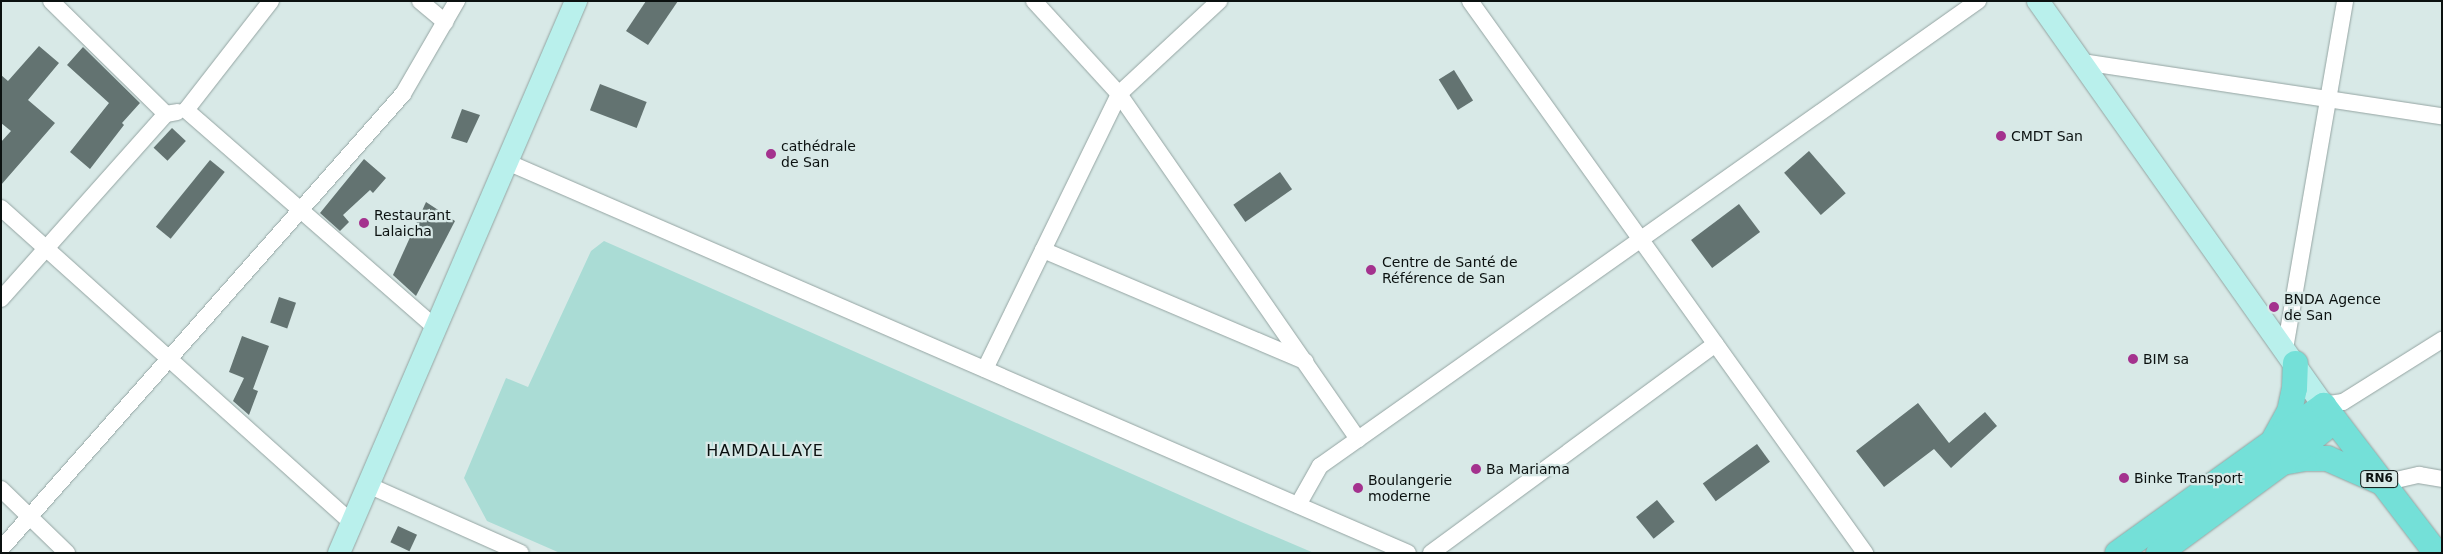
<!DOCTYPE html>
<html>
<head>
<meta charset="utf-8">
<style>
  body { margin:0 }
  #map { position:relative; width:2443px; height:554px; overflow:hidden; background:#d8e9e7; font-family:"DejaVu Sans",sans-serif }
  div>[style] { position:absolute }
  .green>* { inset:0; background:#aadcd5 }
  .building>* { inset:0; background:#637371; transform-origin:0 0 }
  .roads { filter:drop-shadow(0 0 1px #94a4a2) drop-shadow(0 0 1px #94a4a2) }
  .minor>* { height:16px; margin:-8px; padding:0 8px; transform-origin:8px; border-radius:8px; background:#fff }
  .secondary>* { height:22px; margin:-11px; padding:0 11px; transform-origin:11px; border-radius:11px; background:#b9f0ec }
  .primary>* { height:25px; margin:-12.5px; padding:0 12.5px; transform-origin:12.5px; border-radius:12.5px; background:#74e0d8 }
  .dots>* { width:14px; height:14px; translate:-50% -50%; box-sizing:border-box; border:2px solid #d8e9e7; border-radius:50% }
  span { translate:-50% -50%; white-space:nowrap; text-align:center; line-height:1.15; -webkit-text-stroke:4.5px #d8e9e7; paint-order:stroke }
  .shield-label span { padding:1px 4px; background:#d8e9e7; border:1px solid; border-radius:4px; -webkit-text-stroke-width:0 }
  .shield-label { font-size:12px; color:#0b1110; font-weight:700 }
  .poi-label { font-size:14px; color:#0b1110 }
  .left { translate:0 -50%; text-align:left }
  .quarter-label { font-size:16px; color:#0b1110; letter-spacing:1px }
  .frame { position:absolute; inset:0; border:2px solid #0b1110; pointer-events:none }
</style>
</head>
<body>
<div id="map">
  <div class="green">
    <i style="clip-path:polygon(604px 241px,1241px 522px,1314px 553px,560px 553px,487px 521px,464px 478px,506px 378px,528px 387px,591px 251px)"></i>
  </div>
  <div class="building">
    <i style="clip-path:polygon(646px 1px,678px 1px,648px 45px,626px 31px)"></i>
    <i style="clip-path:polygon(39px 46px,59px 63px,28px 100px,55px 123px,1px 185px,1px 142px,11px 131px,1px 123px,1px 75px,8px 81px)"></i>
    <i style="clip-path:polygon(83px 47px,140px 103px,122px 123px,124px 125px,90px 169px,70px 152px,109px 103px,67px 65px)"></i>
    <i style="left:1454px;top:70px;width:36px;height:18px;rotate:58deg"></i>
    <i style="left:600px;top:84px;width:50px;height:28px;rotate:21deg"></i>
    <i style="clip-path:polygon(462px 109px,480px 115px,467px 143px,451px 138px)"></i>
    <i style="left:172px;top:128px;width:19px;height:27px;rotate:43deg"></i>
    <i style="left:1809px;top:151px;width:56px;height:33px;rotate:49deg"></i>
    <i style="clip-path:polygon(364px 159px,386px 178px,373px 193px,370px 190px,343px 215px,349px 222px,340px 231px,320px 213px)"></i>
    <i style="left:210px;top:160px;width:19px;height:86px;rotate:39deg"></i>
    <i style="left:1280px;top:172px;width:21px;height:57px;rotate:55deg"></i>
    <i style="clip-path:polygon(426px 202px,455px 221px,416px 296px,393px 275px)"></i>
    <i style="left:1739px;top:204px;width:35px;height:60px;rotate:53deg"></i>
    <i style="left:279px;top:297px;width:18px;height:27px;rotate:19deg"></i>
    <i style="clip-path:polygon(242px 336px,269px 346px,253px 389px,258px 391px,249px 415px,233px 401px,244px 378px,229px 372px)"></i>
    <i style="clip-path:polygon(1918px 403px,1949px 443px,1985px 412px,1997px 426px,1951px 468px,1934px 449px,1884px 487px,1856px 451px)"></i>
    <i style="left:1757px;top:444px;width:22px;height:67px;rotate:54deg"></i>
    <i style="left:1657px;top:500px;width:28px;height:27px;rotate:51deg"></i>
    <i style="left:398px;top:526px;width:21px;height:18px;rotate:25deg"></i>
  </div>
  <div class="roads">
    <div class="minor">
      <i style="left:51px;top:1px;width:161px;rotate:44.5deg"></i>
      <i style="left:166px;top:114px;width:11px;rotate:-10deg"></i>
      <i style="left:271px;top:1px;width:138px;rotate:127.9deg"></i>
      <i style="left:186px;top:110px;width:330px;rotate:41.1deg"></i>
      <i style="left:420px;top:1px;width:33px;rotate:40deg"></i>
      <i style="left:1034px;top:1px;width:126px;rotate:47.6deg"></i>
      <i style="left:1119px;top:94px;width:420px;rotate:55.3deg"></i>
      <i style="left:1470px;top:1px;width:679px;rotate:54.41deg"></i>
      <i style="left:2083px;top:62px;width:363px;rotate:8.6deg"></i>
      <i style="left:507px;top:162px;width:982px;rotate:23.46deg"></i>
      <i style="left:1px;top:208px;width:472px;rotate:41.9deg"></i>
      <i style="left:1043px;top:250px;width:285px;rotate:23deg"></i>
      <i style="left:1px;top:299px;width:248px;rotate:-48.3deg"></i>
      <i style="left:2285px;top:349px;width:353px;rotate:-80.2deg"></i>
      <i style="left:985px;top:369px;width:306px;rotate:-64deg"></i>
      <i style="left:1119px;top:94px;width:137px;rotate:-42.9deg"></i>
      <i style="left:2323px;top:405px;width:20px;rotate:-9deg"></i>
      <i style="left:2343px;top:402px;width:117px;rotate:-32.1deg"></i>
      <i style="left:2383px;top:483px;width:37px;rotate:-13deg"></i>
      <i style="left:2419px;top:475px;width:23px;rotate:10deg"></i>
      <i style="left:368px;top:485px;width:167px;rotate:24deg"></i>
      <i style="left:1px;top:489px;width:92px;rotate:44.1deg"></i>
      <i style="left:1298px;top:505px;width:45px;rotate:-60.6deg"></i>
      <i style="left:1320px;top:466px;width:806px;rotate:-35.25deg"></i>
      <i style="left:1px;top:549px;width:607px;rotate:-48.54deg"></i>
      <i style="left:403px;top:94px;width:108px;rotate:-59.9deg"></i>
      <i style="left:1431px;top:553px;width:353px;rotate:-36.3deg"></i>
    </div>
    <div class="secondary">
      <i style="left:2038px;top:1px;width:494px;rotate:54.8deg"></i>
      <i style="left:339px;top:553px;width:601px;rotate:-66.76deg"></i>
    </div>
    <div class="primary">
      <i style="left:2274px;top:438px;width:31px;rotate:-61deg"></i>
      <i style="left:2289px;top:411px;width:24px;rotate:-78deg"></i>
      <i style="left:2294px;top:388px;width:25px;rotate:-88deg"></i>
      <i style="left:2282px;top:462px;width:23px;rotate:-10deg"></i>
      <i style="left:2305px;top:458px;width:22px"></i>
      <i style="left:2327px;top:458px;width:57px;rotate:23.9deg"></i>
      <i style="left:2117px;top:553px;width:254px;rotate:-35.7deg"></i>
      <i style="left:2323px;top:405px;width:186px;rotate:52.6deg"></i>
      <i style="left:2158px;top:553px;width:154px;rotate:-36.3deg"></i>
      <i style="left:2282px;top:462px;width:67px;rotate:-38.9deg"></i>
    </div>
  </div>
  <div class="dots">
    <i style="left:2001px;top:136px;background:#a4328e"></i>
    <i style="left:771px;top:154px;background:#a4328e"></i>
    <i style="left:364px;top:223px;background:#a4328e"></i>
    <i style="left:1371px;top:270px;background:#a4328e"></i>
    <i style="left:2274px;top:307px;background:#a4328e"></i>
    <i style="left:2133px;top:359px;background:#a4328e"></i>
    <i style="left:1476px;top:469px;background:#a4328e"></i>
    <i style="left:2124px;top:478px;background:#a4328e"></i>
    <i style="left:1358px;top:488px;background:#a4328e"></i>
  </div>
  <div class="shield-label">
    <span style="left:2379px;top:479px">RN6</span>
  </div>
  <div class="poi-label">
    <span class="left" style="left:2011px;top:136px">CMDT San</span>
    <span class="left" style="left:781px;top:154px">cathédrale<br>de San</span>
    <span class="left" style="left:374px;top:223px">Restaurant<br>Lalaicha</span>
    <span class="left" style="left:1382px;top:270px">Centre de Santé de<br>Référence de San</span>
    <span class="left" style="left:2284px;top:307px">BNDA Agence<br>de San</span>
    <span class="left" style="left:2143px;top:359px">BIM sa</span>
    <span class="left" style="left:1486px;top:469px">Ba Mariama</span>
    <span class="left" style="left:2134px;top:478px">Binke Transport</span>
    <span class="left" style="left:1368px;top:488px">Boulangerie<br>moderne</span>
  </div>
  <div class="quarter-label">
    <span style="left:765px;top:451px">HAMDALLAYE</span>
  </div>
  <div class="frame"></div>
</div>
</body>
</html>
